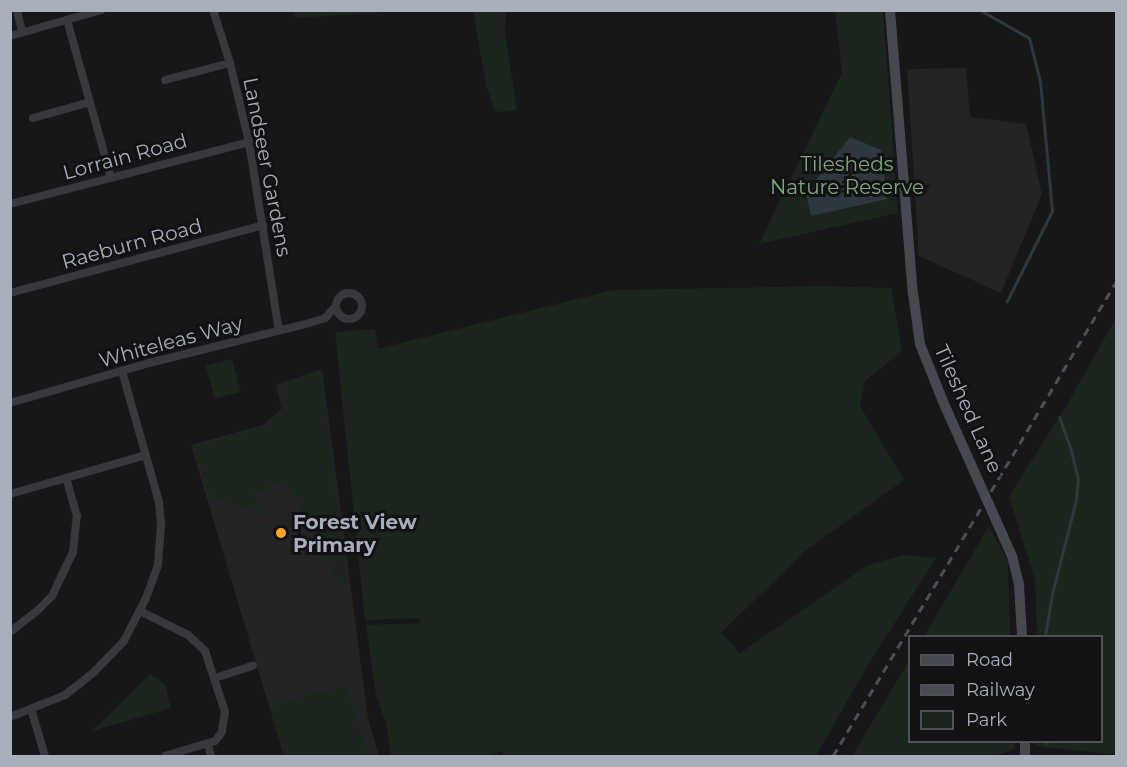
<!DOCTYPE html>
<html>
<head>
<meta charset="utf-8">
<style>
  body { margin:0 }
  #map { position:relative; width:1127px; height:767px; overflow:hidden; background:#171719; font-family:Montserrat,sans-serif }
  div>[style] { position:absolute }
  .built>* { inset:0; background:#232326 }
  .green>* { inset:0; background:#1c251d; transform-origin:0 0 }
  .water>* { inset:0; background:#2c383e }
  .stream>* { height:3px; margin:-1.5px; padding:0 1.5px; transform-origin:1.5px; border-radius:1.5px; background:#2c383e }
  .street>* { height:8px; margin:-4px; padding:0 4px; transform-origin:4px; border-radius:4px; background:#37393e }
  .street>.ring { margin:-4px; padding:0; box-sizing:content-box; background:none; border:8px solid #37393e; border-radius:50% }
  .secondary>* { height:10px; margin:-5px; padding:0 5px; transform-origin:5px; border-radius:5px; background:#45484f }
  .rail>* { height:3px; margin-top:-1.5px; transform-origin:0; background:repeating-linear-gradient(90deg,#4a4d54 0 8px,transparent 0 14px) }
  .dots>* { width:16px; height:16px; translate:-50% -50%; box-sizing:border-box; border:3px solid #121214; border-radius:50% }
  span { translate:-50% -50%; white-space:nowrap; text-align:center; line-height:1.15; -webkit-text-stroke:6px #121214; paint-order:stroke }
  .street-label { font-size:20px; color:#a8afba }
  .park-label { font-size:20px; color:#7ea77d }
  .poi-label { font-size:20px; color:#a8afba; font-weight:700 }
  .left { translate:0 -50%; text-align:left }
  .frame { position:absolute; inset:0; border:12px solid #a8afba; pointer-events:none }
  .legend { position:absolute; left:908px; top:635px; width:195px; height:108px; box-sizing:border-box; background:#121214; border:2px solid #4e5156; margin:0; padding:8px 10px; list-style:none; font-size:18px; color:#a8afba }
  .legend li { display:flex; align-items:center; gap:12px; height:30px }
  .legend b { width:30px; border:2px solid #4e5156 }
</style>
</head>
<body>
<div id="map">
  <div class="built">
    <i style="clip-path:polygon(966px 68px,970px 117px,1026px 124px,1042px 194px,1001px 293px,919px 256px,907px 69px)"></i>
    <i style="clip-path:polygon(322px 369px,368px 718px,379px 756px,284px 756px,191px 445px,263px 425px,282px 409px,276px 385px)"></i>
  </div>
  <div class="green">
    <i style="clip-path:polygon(294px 10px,402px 10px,402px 11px,295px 18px)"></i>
    <i style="clip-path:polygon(473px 11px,506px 11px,505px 34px,517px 110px,495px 112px,486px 84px)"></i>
    <i style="clip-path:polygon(835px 11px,883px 11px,898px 213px,759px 244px,842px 73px)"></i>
    <i style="clip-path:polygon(823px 286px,891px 288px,902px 351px,865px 381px,860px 406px,904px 480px,805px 551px,721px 633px,740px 653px,868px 565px,904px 555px,936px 558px,866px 668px,816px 756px,504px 756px,501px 751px,489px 756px,391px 756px,386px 723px,376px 695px,366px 625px,420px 623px,419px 618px,365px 620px,335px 332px,375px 329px,378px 349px,614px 290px)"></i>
    <i style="clip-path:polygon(1116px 318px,1116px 755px,1035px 746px,1035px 742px,1102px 742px,1102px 636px,1037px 636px,1035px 580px,1009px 496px,1067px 405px)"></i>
    <i style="left:232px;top:359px;width:34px;height:27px;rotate:75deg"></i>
    <i style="clip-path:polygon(321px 370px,347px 584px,340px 585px,284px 480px,255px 495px,266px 516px,209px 496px,193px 447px,264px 426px,283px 410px,278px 386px)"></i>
    <i style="clip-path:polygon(989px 526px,1008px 562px,1010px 636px,924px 636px)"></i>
    <i style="clip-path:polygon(909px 661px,910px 742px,1014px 742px,1015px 749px,994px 756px,852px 756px)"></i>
    <i style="clip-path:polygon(150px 674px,165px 684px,171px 708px,92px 731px)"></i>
    <i style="clip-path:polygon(347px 685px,369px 756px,284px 756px,269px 706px)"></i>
  </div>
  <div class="water">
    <i style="clip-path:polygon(850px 137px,881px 150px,887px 199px,811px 216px,806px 193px)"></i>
  </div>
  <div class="stream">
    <i style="left:980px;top:10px;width:56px;rotate:29.7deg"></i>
    <i style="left:1029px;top:38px;width:44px;rotate:75.7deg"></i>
    <i style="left:1040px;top:81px;width:131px;rotate:84.7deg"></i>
    <i style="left:1052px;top:211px;width:101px;rotate:116.6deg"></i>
    <i style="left:1045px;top:636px;width:43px;rotate:-80.5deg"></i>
    <i style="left:1052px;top:594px;width:97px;rotate:-75.7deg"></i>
    <i style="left:1076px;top:500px;width:21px;rotate:-85deg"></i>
    <i style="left:1078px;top:479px;width:30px;rotate:-104deg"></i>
    <i style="left:1071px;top:450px;width:35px;rotate:-110deg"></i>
    <i style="left:1047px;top:742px;width:1px;rotate:90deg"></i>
  </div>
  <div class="street">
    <i style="left:17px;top:10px;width:23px;rotate:77deg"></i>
    <i style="left:213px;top:10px;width:56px;rotate:72.2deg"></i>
    <i style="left:230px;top:63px;width:81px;rotate:76.5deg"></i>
    <i style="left:249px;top:142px;width:191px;rotate:81deg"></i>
    <i style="left:67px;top:20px;width:164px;rotate:74.4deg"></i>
    <i style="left:10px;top:36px;width:95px;rotate:-15.9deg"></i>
    <i style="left:165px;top:80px;width:67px;rotate:-14.7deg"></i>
    <i style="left:33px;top:118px;width:59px;rotate:-15.7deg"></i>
    <i style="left:10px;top:204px;width:247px;rotate:-14.5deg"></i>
    <i class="ring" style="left:336px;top:293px;width:18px;height:18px"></i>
    <i style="left:10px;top:293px;width:262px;rotate:-15deg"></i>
    <i style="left:10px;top:403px;width:145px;rotate:-16.1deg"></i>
    <i style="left:149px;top:363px;width:165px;rotate:-14deg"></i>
    <i style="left:309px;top:323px;width:17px;rotate:-17deg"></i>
    <i style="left:325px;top:318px;width:15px;rotate:-48deg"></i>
    <i style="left:10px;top:494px;width:141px;rotate:-16deg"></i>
    <i style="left:140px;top:611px;width:54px;rotate:26.6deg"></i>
    <i style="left:188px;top:635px;width:23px;rotate:43deg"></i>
    <i style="left:205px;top:651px;width:64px;rotate:71.8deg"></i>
    <i style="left:225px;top:712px;width:20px;rotate:99deg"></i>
    <i style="left:222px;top:732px;width:11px;rotate:128deg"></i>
    <i style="left:215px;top:741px;width:52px;rotate:163.3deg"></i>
    <i style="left:10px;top:632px;width:33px;rotate:-38deg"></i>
    <i style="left:36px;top:612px;width:23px;rotate:-45deg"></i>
    <i style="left:52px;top:596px;width:49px;rotate:-64.5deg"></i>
    <i style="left:73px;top:552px;width:36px;rotate:-84deg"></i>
    <i style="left:77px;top:516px;width:40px;rotate:-106deg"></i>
    <i style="left:215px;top:678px;width:40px;rotate:-18deg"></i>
    <i style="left:31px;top:709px;width:49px;rotate:73.4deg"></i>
    <i style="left:10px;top:717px;width:59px;rotate:-21.8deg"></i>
    <i style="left:65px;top:695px;width:37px;rotate:-38deg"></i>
    <i style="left:94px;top:672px;width:43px;rotate:-45.9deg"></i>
    <i style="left:124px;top:641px;width:48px;rotate:-62.9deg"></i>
    <i style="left:146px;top:598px;width:35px;rotate:-70deg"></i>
    <i style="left:158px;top:565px;width:41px;rotate:-85.8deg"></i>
    <i style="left:161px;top:524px;width:22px;rotate:-95deg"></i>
    <i style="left:159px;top:502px;width:136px;rotate:-105.8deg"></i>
    <i style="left:208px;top:744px;width:12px;rotate:76deg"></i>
  </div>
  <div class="secondary">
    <i style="left:890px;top:10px;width:284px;rotate:85.4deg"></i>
    <i style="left:913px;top:293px;width:51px;rotate:82.2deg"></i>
    <i style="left:920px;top:344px;width:65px;rotate:68.2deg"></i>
    <i style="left:944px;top:404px;width:167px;rotate:65.9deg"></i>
    <i style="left:1012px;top:556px;width:30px;rotate:76deg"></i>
    <i style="left:1019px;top:585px;width:51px;rotate:86.6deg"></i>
    <i style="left:1025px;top:742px;width:14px;rotate:90deg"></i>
  </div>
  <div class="rail">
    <i style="left:833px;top:756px;width:552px;rotate:-59.16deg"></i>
  </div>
  <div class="dots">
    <i style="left:281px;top:533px;background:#ffa529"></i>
  </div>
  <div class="street-label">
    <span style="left:125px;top:157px;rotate:-15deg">Lorrain Road</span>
    <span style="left:267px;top:167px;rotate:79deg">Landseer Gardens</span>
    <span style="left:132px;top:244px;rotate:-15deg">Raeburn Road</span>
    <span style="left:171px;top:342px;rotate:-15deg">Whiteleas Way</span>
    <span style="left:968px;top:409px;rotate:66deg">Tileshed Lane</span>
  </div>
  <div class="park-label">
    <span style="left:847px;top:176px">Tilesheds<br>Nature Reserve</span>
  </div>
  <div class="poi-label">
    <span class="left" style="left:293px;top:534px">Forest View<br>Primary</span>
  </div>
  <div class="frame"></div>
  <ul class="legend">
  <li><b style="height:8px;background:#45484f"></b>Road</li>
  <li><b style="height:8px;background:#4a4d54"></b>Railway</li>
  <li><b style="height:16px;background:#1c251d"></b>Park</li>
  </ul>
</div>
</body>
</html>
